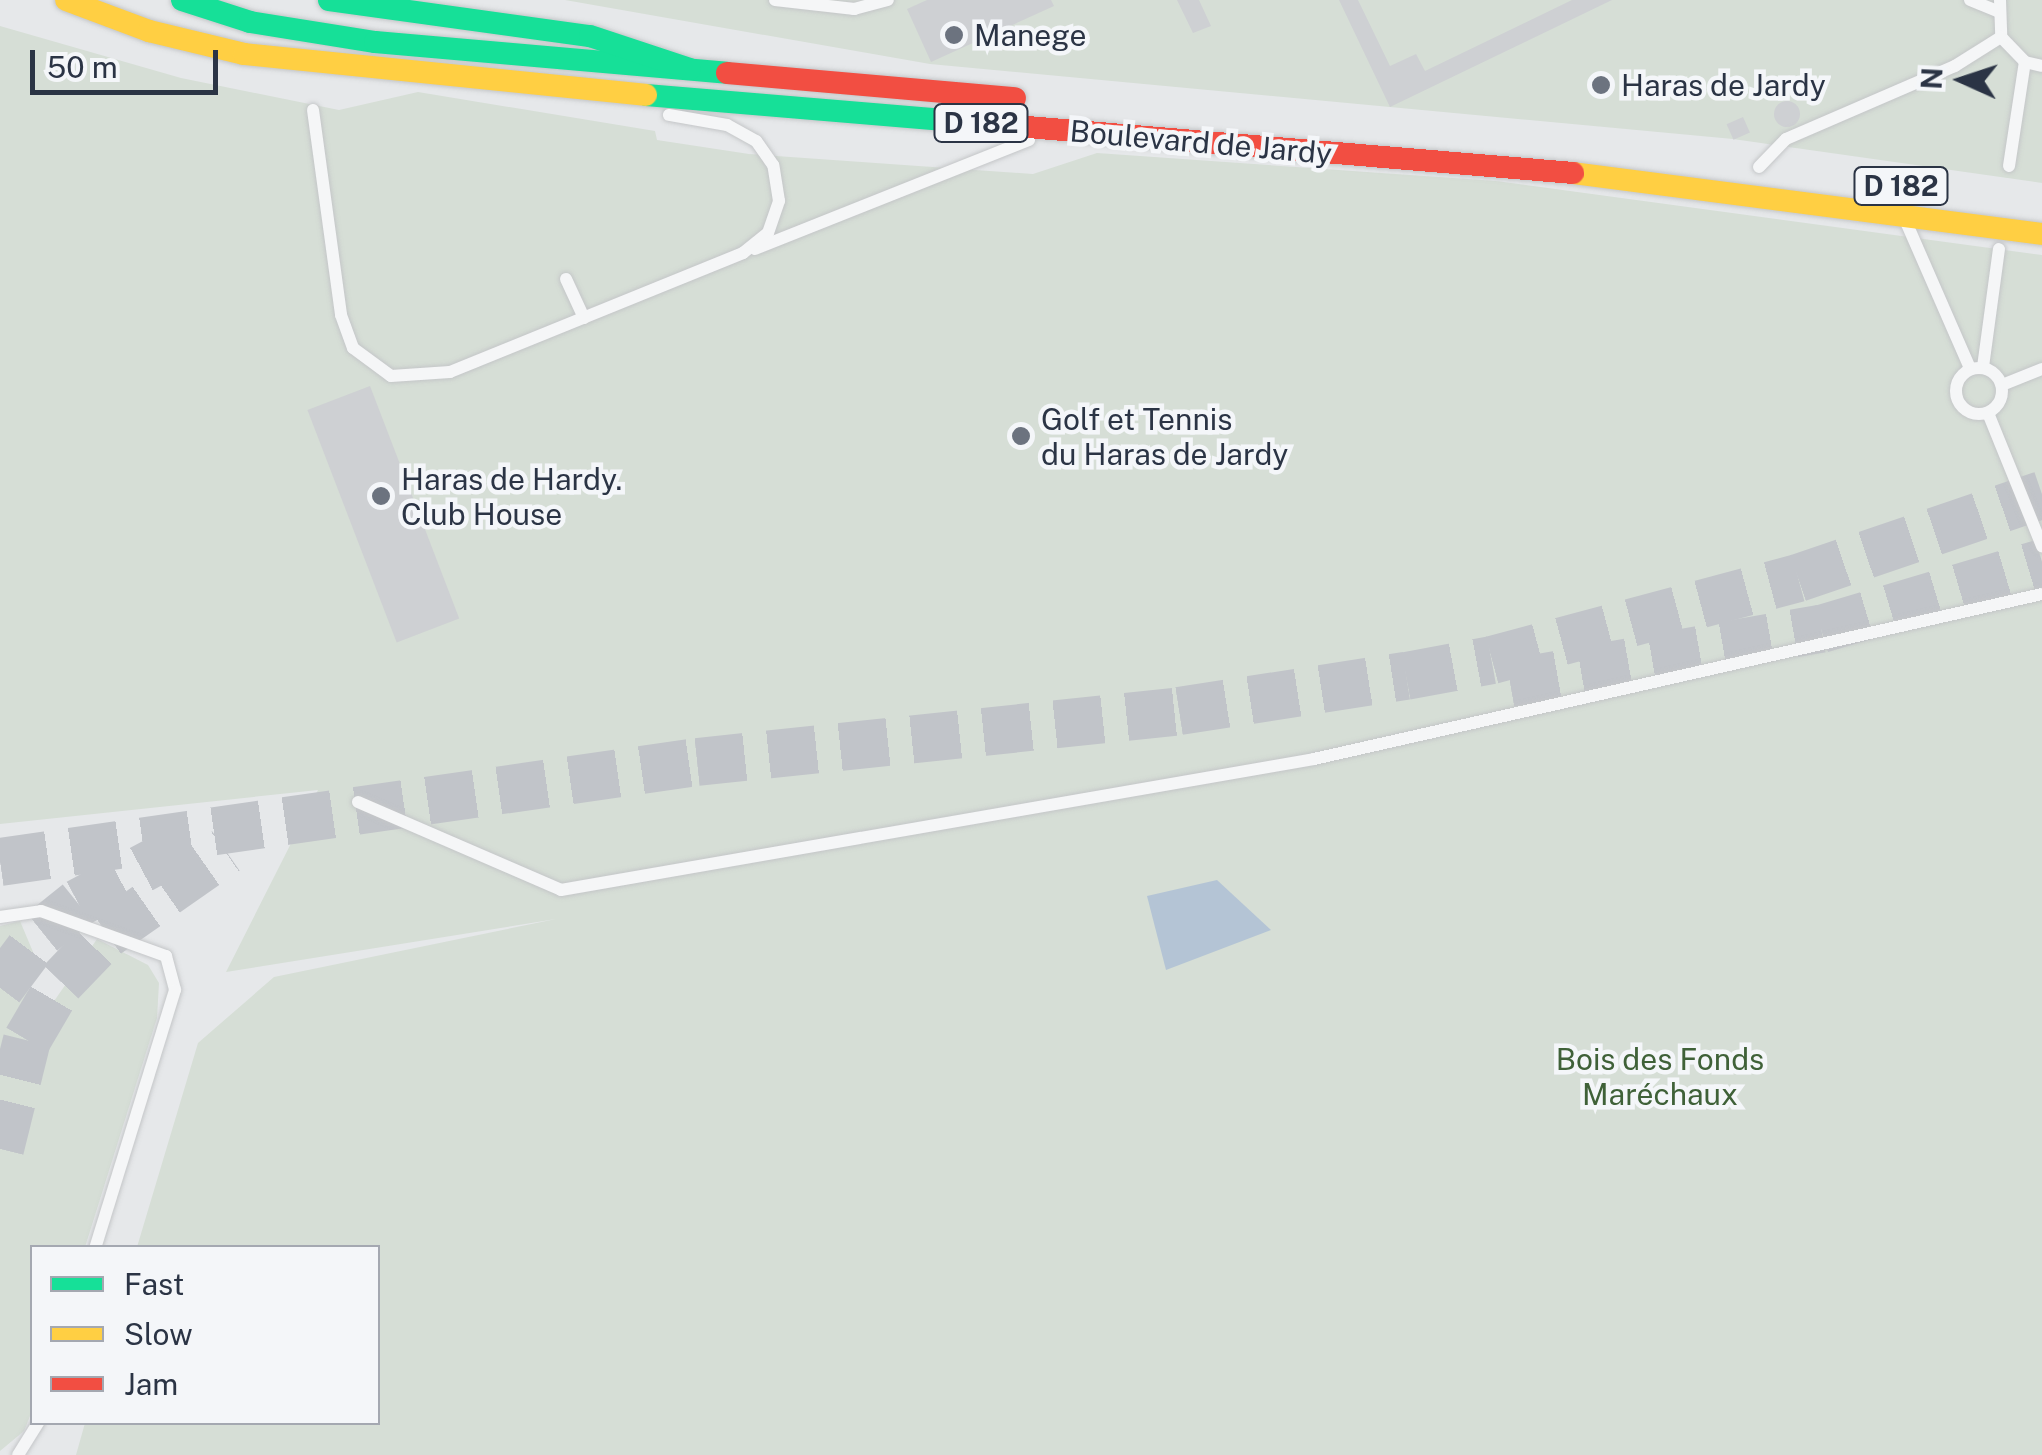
<!DOCTYPE html>
<html>
<head>
<meta charset="utf-8">
<style>
  body { margin:0 }
  #map { position:relative; width:2042px; height:1455px; overflow:hidden; background:#e6e8ea; font-family:"Public Sans",sans-serif }
  div>[style] { position:absolute }
  .green>* { inset:0; background:#d6ded6 }
  .water>* { inset:0; background:#b4c4d5 }
  .building>* { inset:0; background:#ced0d3; transform-origin:0 0 }
  .round { border-radius:50% }
  .highway-tunnel>* { height:48px; margin-top:-24px; transform-origin:0; background:repeating-linear-gradient(90deg,#c1c4c9 0 48px,transparent 0 72px) }
  .roads { filter:drop-shadow(0 0 2px #c4c6c8) drop-shadow(0 0 2px #c4c6c8) }
  .lane>* { height:12px; margin:-6px; padding:0 6px; transform-origin:6px; border-radius:6px; background:#f5f6f7 }
  .lane>.ring { margin:-6px; padding:0; box-sizing:content-box; background:none; border:12px solid #f5f6f7; border-radius:50% }
  .fast>* { height:22px; margin:-11px; padding:0 11px; transform-origin:11px; border-radius:11px; background:#16e098 }
  .slow>* { height:22px; margin:-11px; padding:0 11px; transform-origin:11px; border-radius:11px; background:#ffcf43 }
  .jam>* { height:22px; margin:-11px; padding:0 11px; transform-origin:11px; border-radius:11px; background:#f24e42 }
  .dots>* { width:28px; height:28px; translate:-50% -50%; box-sizing:border-box; border:5px solid #f4f6f9; border-radius:50% }
  span { translate:-50% -50%; white-space:nowrap; text-align:center; line-height:1.15; -webkit-text-stroke:9px #f4f6f9; paint-order:stroke }
  .shield-label span { padding:2px 8px; background:#f4f6f9; border:2px solid; border-radius:8px; -webkit-text-stroke-width:0 }
  .shield-label { font-size:28px; color:#2b3445; font-weight:700 }
  .poi-label { font-size:30px; color:#2b3445 }
  .left { translate:0 -50%; text-align:left }
  .street-label { font-size:30px; color:#2b3445 }
  .park-label { font-size:30px; color:#3f6138 }
  .legend { position:absolute; left:30px; top:1245px; width:350px; height:180px; box-sizing:border-box; background:#f4f6f9; border:2px solid #a4a8b1; margin:0; padding:12px 18px; list-style:none; font-size:30px; color:#2b3445 }
  .legend li { display:flex; align-items:center; gap:20px; height:50px }
  .legend b { width:50px; border:2px solid #a4a8b1 }
  .north { position:absolute; left:1912px; top:30px; width:100px; height:100px; -webkit-text-stroke:8px #f4f6f9; paint-order:stroke; rotate:273deg; font-size:28px; font-weight:700; line-height:40px; text-align:center; color:#2b3445 }
  .north::after { content:''; display:block; margin:auto; width:35px; height:45px; background:#2b3445; clip-path:polygon(50% 0,100% 100%,50% 72%,0 100%) }
  .scale { position:absolute; left:30px; top:50px; width:188px; height:45px; box-sizing:border-box; border:5px solid #2b3445; border-top:0; padding-left:12px; font-size:30px; line-height:35px; white-space:nowrap; color:#2b3445; -webkit-text-stroke:8px #f4f6f9; paint-order:stroke }
</style>
</head>
<body>
<div id="map">
  <div class="green">
    <i style="clip-path:polygon(565px 0,2042px 0,2042px 183px,1733px 139px,930px 64px)"></i>
    <i style="clip-path:polygon(0 26px,181px 78px,339px 110px,418px 92px,655px 131px,657px 140px,749px 154px,1033px 174px,1097px 153px,1496px 181px,2042px 255px,2042px 1455px,76px 1455px,85px 1423px,378px 1422px,378px 1248px,137px 1247px,198px 1043px,274px 977px,556px 919px,226px 972px,318px 790px,0 824px)"></i>
    <i style="clip-path:polygon(20px 921px,36px 959px,23px 988px,50px 1007px,97px 939px,148px 965px,159px 983px,157px 1018px,85px 1247px,32px 1248px,32px 1411px,24px 1431px,0 1451px,0 926px)"></i>
  </div>
  <div class="water">
    <i style="clip-path:polygon(1217px 880px,1271px 930px,1166px 970px,1147px 896px)"></i>
  </div>
  <div class="building">
    <i style="clip-path:polygon(927px 0,1051px 0,1054px 6px,931px 62px,907px 9px)"></i>
    <i style="clip-path:polygon(1177px 0,1199px 0,1211px 26px,1193px 33px)"></i>
    <i style="clip-path:polygon(1339px 0,1358px 0,1390px 66px,1416px 54px,1425px 71px,1572px 0,1612px 0,1390px 107px)"></i>
    <i class="round" style="left:1774px;top:101px;width:26px;height:26px"></i>
    <i style="left:1743px;top:117px;width:17px;height:18px;rotate:66deg"></i>
    <i style="left:370px;top:386px;width:249px;height:67px;rotate:69deg"></i>
  </div>
  <div class="highway-tunnel">
    <i style="left:1510px;top:683px;width:316px;rotate:-9.9deg"></i>
    <i style="left:1821px;top:629px;width:231px;rotate:-16.6deg"></i>
    <i style="left:0;top:862px;width:704px;rotate:-8.16deg"></i>
    <i style="left:697px;top:762px;width:485px;rotate:-6deg"></i>
    <i style="left:1179px;top:711px;width:230px;rotate:-8.8deg"></i>
    <i style="left:1406px;top:676px;width:87px;rotate:-10.5deg"></i>
    <i style="left:1492px;top:660px;width:317px;rotate:-15deg"></i>
    <i style="left:1798px;top:578px;width:258px;rotate:-18.8deg"></i>
    <i style="left:0;top:988px;width:70px;rotate:-53.1deg"></i>
    <i style="left:42px;top:932px;width:46px;rotate:-38.9deg"></i>
    <i style="left:78px;top:903px;width:112px;rotate:-28.2deg"></i>
    <i style="left:0;top:1149px;width:112px;rotate:-76.1deg"></i>
    <i style="left:27px;top:1040px;width:67px;rotate:-59.6deg"></i>
    <i style="left:61px;top:982px;width:66px;rotate:-46.2deg"></i>
    <i style="left:107px;top:934px;width:145px;rotate:-34.9deg"></i>
  </div>
  <div class="roads">
    <div class="lane">
      <i style="left:775px;top:0;width:80px;rotate:6.5deg"></i>
      <i style="left:854px;top:9px;width:35px;rotate:-15deg"></i>
      <i style="left:1970px;top:0;width:29px;rotate:22deg"></i>
      <i style="left:2000px;top:0;width:37px;rotate:88deg"></i>
      <i style="left:2001px;top:37px;width:35px;rotate:46deg"></i>
      <i style="left:2025px;top:62px;width:17px;rotate:13deg"></i>
      <i style="left:313px;top:110px;width:207px;rotate:82.2deg"></i>
      <i style="left:341px;top:315px;width:35px;rotate:70deg"></i>
      <i style="left:353px;top:348px;width:47px;rotate:36.4deg"></i>
      <i style="left:391px;top:376px;width:59px;rotate:-3.9deg"></i>
      <i style="left:450px;top:372px;width:316px;rotate:-22.1deg"></i>
      <i style="left:743px;top:253px;width:32px;rotate:-39deg"></i>
      <i style="left:768px;top:233px;width:34px;rotate:-71deg"></i>
      <i style="left:779px;top:201px;width:36px;rotate:-99deg"></i>
      <i style="left:773px;top:165px;width:29px;rotate:-125deg"></i>
      <i style="left:756px;top:141px;width:33px;rotate:-151deg"></i>
      <i style="left:727px;top:125px;width:59px;rotate:-170.2deg"></i>
      <i style="left:2009px;top:166px;width:105px;rotate:-81.3deg"></i>
      <i style="left:1759px;top:167px;width:39px;rotate:-46deg"></i>
      <i style="left:1786px;top:139px;width:184px;rotate:-23.4deg"></i>
      <i style="left:1955px;top:66px;width:54px;rotate:-32.2deg"></i>
      <i style="left:1907px;top:224px;width:157px;rotate:66.4deg"></i>
      <i style="left:755px;top:249px;width:295px;rotate:-21.7deg"></i>
      <i style="left:566px;top:279px;width:43px;rotate:65.2deg"></i>
      <i style="left:1983px;top:367px;width:119px;rotate:-82.3deg"></i>
      <i class="ring" style="left:1956px;top:368px;width:34px;height:34px"></i>
      <i style="left:2002px;top:385px;width:43px;rotate:-21.8deg"></i>
      <i style="left:1988px;top:413px;width:144px;rotate:67.9deg"></i>
      <i style="left:358px;top:802px;width:221px;rotate:23.4deg"></i>
      <i style="left:561px;top:890px;width:764px;rotate:-9.87deg"></i>
      <i style="left:1314px;top:759px;width:746px;rotate:-12.77deg"></i>
      <i style="left:0;top:917px;width:41px;rotate:-8.3deg"></i>
      <i style="left:41px;top:911px;width:133px;rotate:19.8deg"></i>
      <i style="left:166px;top:956px;width:35px;rotate:75deg"></i>
      <i style="left:175px;top:990px;width:270px;rotate:107.2deg"></i>
      <i style="left:18px;top:1455px;width:39px;rotate:-58deg"></i>
    </div>
    <div class="fast">
      <i style="left:182px;top:0;width:71px;rotate:17.9deg"></i>
      <i style="left:250px;top:22px;width:127px;rotate:9.1deg"></i>
      <i style="left:375px;top:42px;width:353px;rotate:5deg"></i>
      <i style="left:329px;top:0;width:263px;rotate:7.9deg"></i>
      <i style="left:590px;top:36px;width:105px;rotate:18.3deg"></i>
      <i style="left:646px;top:95px;width:383px;rotate:4.8deg"></i>
    </div>
    <div class="slow">
      <i style="left:66px;top:0;width:89px;rotate:20.5deg"></i>
      <i style="left:149px;top:31px;width:98px;rotate:13.6deg"></i>
      <i style="left:244px;top:54px;width:404px;rotate:5.8deg"></i>
      <i style="left:1573px;top:173px;width:473px;rotate:7.4deg"></i>
    </div>
    <div class="jam">
      <i style="left:727px;top:73px;width:289px;rotate:5deg"></i>
      <i style="left:1028px;top:127px;width:547px;rotate:4.82deg"></i>
    </div>
  </div>
  <div class="dots">
    <i style="left:954px;top:35px;background:#6c737f"></i>
    <i style="left:1601px;top:85px;background:#6c737f"></i>
    <i style="left:1021px;top:436px;background:#6c737f"></i>
    <i style="left:381px;top:496px;background:#6c737f"></i>
  </div>
  <div class="shield-label">
    <span style="left:981px;top:123px">D 182</span>
    <span style="left:1901px;top:186px">D 182</span>
  </div>
  <div class="poi-label">
    <span class="left" style="left:974px;top:35px">Manege</span>
    <span class="left" style="left:1621px;top:85px">Haras de Jardy</span>
    <span class="left" style="left:1041px;top:436px">Golf et Tennis<br>du Haras de Jardy</span>
    <span class="left" style="left:401px;top:496px">Haras de Hardy.<br>Club House</span>
  </div>
  <div class="street-label">
    <span style="left:1201px;top:142px;rotate:5deg">Boulevard de Jardy</span>
  </div>
  <div class="park-label">
    <span style="left:1660px;top:1076px">Bois des Fonds<br>Maréchaux</span>
  </div>
  <ul class="legend">
  <li><b style="height:12px;background:#16e098"></b>Fast</li>
  <li><b style="height:12px;background:#ffcf43"></b>Slow</li>
  <li><b style="height:12px;background:#f24e42"></b>Jam</li>
  </ul>
  <div class="north">N</div>
  <div class="scale">50 m</div>
</div>
</body>
</html>
